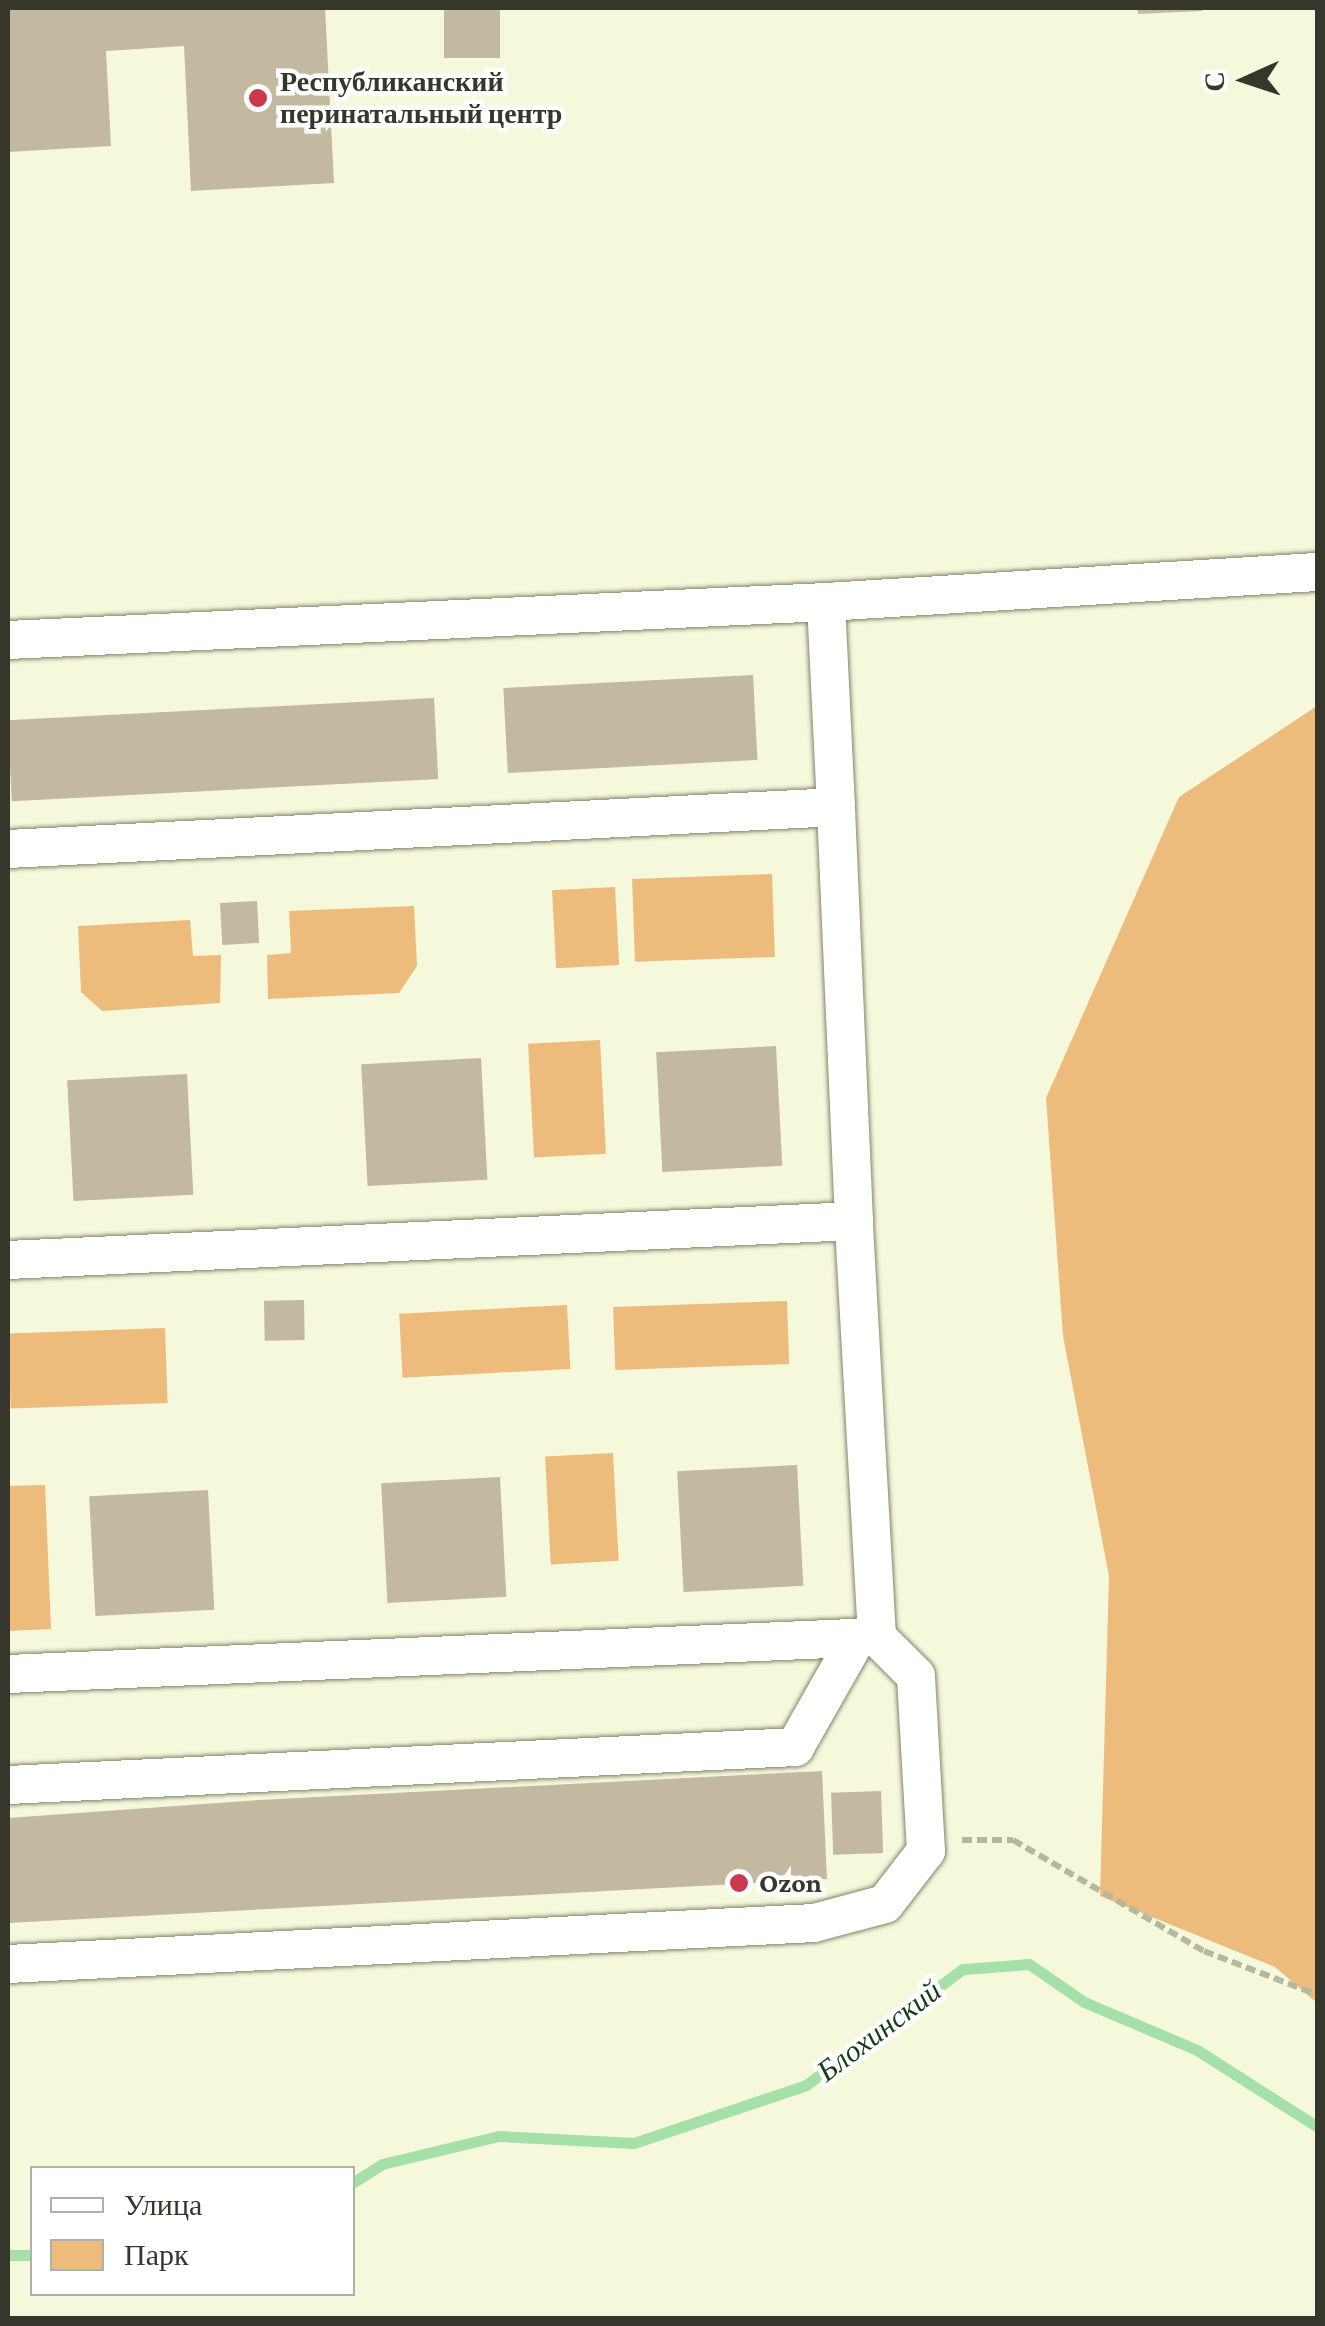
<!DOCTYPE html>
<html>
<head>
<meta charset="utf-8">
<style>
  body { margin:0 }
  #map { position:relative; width:1325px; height:2326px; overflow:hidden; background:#f6f8dc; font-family:"Crimson Pro",serif }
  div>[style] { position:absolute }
  .green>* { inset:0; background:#edbc7d; transform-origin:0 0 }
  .stream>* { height:11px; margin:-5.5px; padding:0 5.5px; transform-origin:5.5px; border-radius:5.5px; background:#a4e0a7 }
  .building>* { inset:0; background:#c2b9a0; transform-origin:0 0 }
  .path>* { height:6px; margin-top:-3px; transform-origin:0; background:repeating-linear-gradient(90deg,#b5b7a1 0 10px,transparent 0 15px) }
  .roads { filter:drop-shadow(0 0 2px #83836b) drop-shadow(0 0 2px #83836b) }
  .minor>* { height:38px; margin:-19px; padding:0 19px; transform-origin:19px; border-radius:19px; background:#fff }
  .dots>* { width:28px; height:28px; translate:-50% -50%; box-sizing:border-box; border:5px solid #fff; border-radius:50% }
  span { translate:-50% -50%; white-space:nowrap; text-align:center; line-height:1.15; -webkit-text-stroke:9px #fff; paint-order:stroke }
  .poi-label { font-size:28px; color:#36362c; font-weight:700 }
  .left { translate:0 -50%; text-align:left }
  .water-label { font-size:30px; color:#143e19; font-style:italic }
  .frame { position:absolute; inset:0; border:10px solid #36362c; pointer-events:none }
  .legend { position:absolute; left:30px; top:2166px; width:325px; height:130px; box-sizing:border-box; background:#fff; border:2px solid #afafab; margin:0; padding:12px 18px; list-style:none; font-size:30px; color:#36362c }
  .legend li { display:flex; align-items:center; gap:20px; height:50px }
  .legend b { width:50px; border:2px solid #afafab }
  .north { position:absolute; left:1195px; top:30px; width:100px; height:100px; -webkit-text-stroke:8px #fff; paint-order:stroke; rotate:267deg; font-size:28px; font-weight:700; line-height:40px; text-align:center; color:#36362c }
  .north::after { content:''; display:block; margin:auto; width:35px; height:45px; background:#36362c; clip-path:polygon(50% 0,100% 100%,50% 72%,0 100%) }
</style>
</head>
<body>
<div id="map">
  <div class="green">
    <i style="clip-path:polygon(1317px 706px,1317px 2003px,1275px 1967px,1100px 1896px,1109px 1576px,1063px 1336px,1046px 1098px,1179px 797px)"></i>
    <i style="left:772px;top:874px;width:83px;height:140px;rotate:88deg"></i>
    <i style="left:615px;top:887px;width:78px;height:63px;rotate:87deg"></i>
    <i style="clip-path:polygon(414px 906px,417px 966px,399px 993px,268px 999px,267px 955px,291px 953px,289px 911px)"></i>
    <i style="clip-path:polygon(190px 920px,193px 956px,221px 955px,220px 1003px,102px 1011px,81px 992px,78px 926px)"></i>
    <i style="left:600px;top:1040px;width:114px;height:72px;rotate:87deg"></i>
    <i style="left:787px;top:1301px;width:63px;height:174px;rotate:88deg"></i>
    <i style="left:567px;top:1305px;width:64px;height:168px;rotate:87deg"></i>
    <i style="left:165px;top:1328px;width:75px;height:157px;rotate:88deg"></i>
    <i style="left:613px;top:1453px;width:108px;height:68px;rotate:87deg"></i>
    <i style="clip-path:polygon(45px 1485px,51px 1629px,8px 1631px,8px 1486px)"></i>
  </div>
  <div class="stream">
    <i style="left:352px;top:2183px;width:36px;rotate:-32deg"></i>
    <i style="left:382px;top:2164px;width:120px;rotate:-13.5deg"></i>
    <i style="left:499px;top:2136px;width:135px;rotate:3deg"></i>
    <i style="left:634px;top:2143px;width:182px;rotate:-18.6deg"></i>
    <i style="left:806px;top:2085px;width:195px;rotate:-36.5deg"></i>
    <i style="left:963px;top:1969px;width:66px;rotate:-4.3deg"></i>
    <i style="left:1029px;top:1964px;width:67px;rotate:34.6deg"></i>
    <i style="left:1084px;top:2002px;width:123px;rotate:23deg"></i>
    <i style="left:1197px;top:2050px;width:143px;rotate:32.5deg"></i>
    <i style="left:8px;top:2255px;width:24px"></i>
  </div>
  <div class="building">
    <i style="clip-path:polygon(8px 8px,325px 8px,334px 183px,191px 191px,184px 46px,106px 51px,111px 146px,8px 152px)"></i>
    <i style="left:444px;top:8px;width:56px;height:50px"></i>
    <i style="clip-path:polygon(1137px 8px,1202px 8px,1202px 11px,1138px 14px)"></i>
    <i style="left:753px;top:675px;width:85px;height:250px;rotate:87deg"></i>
    <i style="left:434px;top:698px;width:81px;height:427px;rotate:87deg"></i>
    <i style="left:257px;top:901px;width:42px;height:37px;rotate:87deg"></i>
    <i style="left:776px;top:1046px;width:120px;height:120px;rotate:87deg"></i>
    <i style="left:481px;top:1058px;width:122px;height:120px;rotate:87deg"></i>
    <i style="left:187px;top:1074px;width:121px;height:120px;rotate:87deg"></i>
    <i style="left:304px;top:1300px;width:40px;height:40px;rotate:89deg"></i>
    <i style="left:797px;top:1465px;width:121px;height:120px;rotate:87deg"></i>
    <i style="left:500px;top:1477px;width:120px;height:119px;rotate:87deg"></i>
    <i style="left:208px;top:1490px;width:120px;height:119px;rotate:87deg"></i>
    <i style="clip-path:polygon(822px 1771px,827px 1879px,8px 1923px,8px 1818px,259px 1800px)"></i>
    <i style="left:881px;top:1791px;width:62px;height:50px;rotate:88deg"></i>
  </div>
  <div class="path">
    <i style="left:962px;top:1840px;width:51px"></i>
    <i style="left:1013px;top:1840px;width:221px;rotate:30.2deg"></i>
    <i style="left:1204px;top:1951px;width:122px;rotate:21.1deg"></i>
  </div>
  <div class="roads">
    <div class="minor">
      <i style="left:8px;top:640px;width:819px;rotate:-2.66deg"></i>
      <i style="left:826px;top:602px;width:493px;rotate:-3.5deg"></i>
      <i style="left:8px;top:849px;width:829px;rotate:-2.9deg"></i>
      <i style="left:836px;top:807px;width:205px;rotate:-92.8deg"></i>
      <i style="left:8px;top:1260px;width:847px;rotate:-2.64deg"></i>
      <i style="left:854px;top:1221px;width:414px;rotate:-92.5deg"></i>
      <i style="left:8px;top:1674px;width:870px;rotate:-2.44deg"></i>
      <i style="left:877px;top:1637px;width:417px;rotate:-93.2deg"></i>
      <i style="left:8px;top:1785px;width:788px;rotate:-2.76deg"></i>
      <i style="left:795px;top:1747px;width:125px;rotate:-60.4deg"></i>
      <i style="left:8px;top:1964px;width:807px;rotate:-2.91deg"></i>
      <i style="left:814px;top:1923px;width:73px;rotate:-15deg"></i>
      <i style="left:885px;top:1904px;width:67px;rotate:-52.3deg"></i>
      <i style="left:926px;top:1851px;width:175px;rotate:-93.3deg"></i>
      <i style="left:916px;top:1676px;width:55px;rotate:-135deg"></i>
    </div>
  </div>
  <div class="dots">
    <i style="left:258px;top:98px;background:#c9394c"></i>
    <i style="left:739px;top:1883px;background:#c9394c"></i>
  </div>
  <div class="poi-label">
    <span class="left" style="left:280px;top:98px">Республиканский<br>перинатальный центр</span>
    <span class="left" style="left:759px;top:1883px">Ozon</span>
  </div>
  <div class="water-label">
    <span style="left:879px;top:2031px;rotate:-37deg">Блохинский</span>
  </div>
  <div class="frame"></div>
  <ul class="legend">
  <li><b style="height:12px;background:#fff"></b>Улица</li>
  <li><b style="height:28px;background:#edbc7d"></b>Парк</li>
  </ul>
  <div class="north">С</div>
</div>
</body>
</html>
